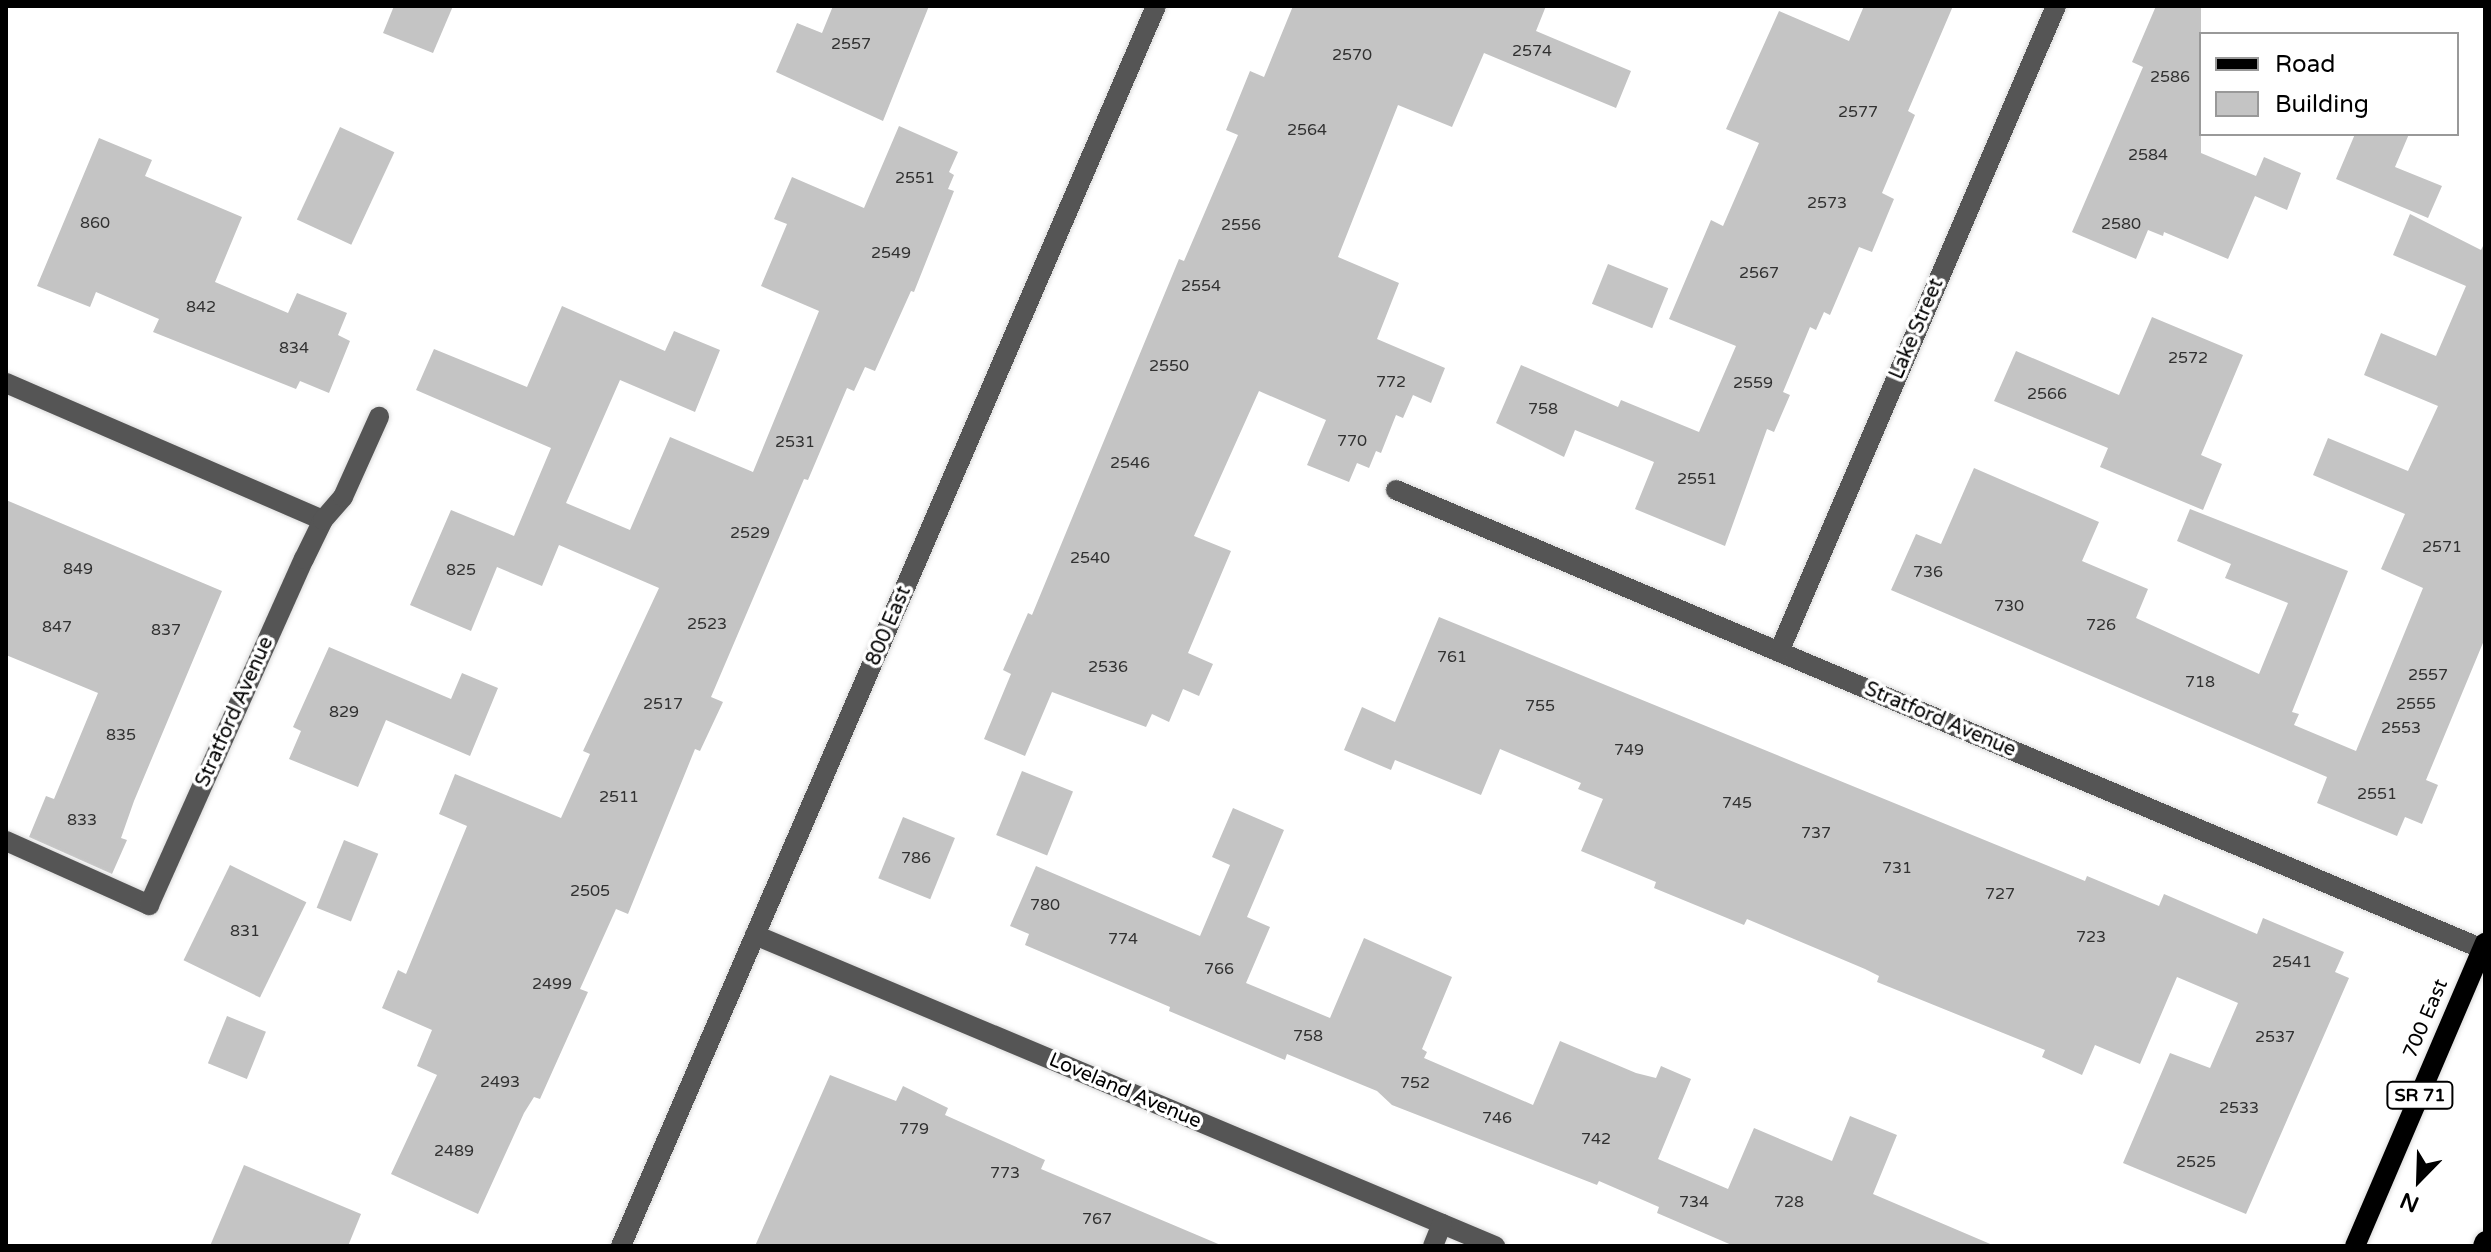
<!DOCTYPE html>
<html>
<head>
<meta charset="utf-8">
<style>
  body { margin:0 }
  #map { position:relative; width:2491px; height:1252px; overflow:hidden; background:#fff; font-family:"Varela Round",sans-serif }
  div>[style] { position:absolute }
  .building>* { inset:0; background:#c4c4c4; transform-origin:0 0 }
  .roads { filter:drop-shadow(0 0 2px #dbdbdb) drop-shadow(0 0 2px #dbdbdb) }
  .minor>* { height:20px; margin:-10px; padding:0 10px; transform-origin:10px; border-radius:10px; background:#555 }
  .major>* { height:20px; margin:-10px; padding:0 10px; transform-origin:10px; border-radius:10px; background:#000 }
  span { translate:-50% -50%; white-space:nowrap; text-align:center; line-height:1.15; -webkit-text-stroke:7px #fff; paint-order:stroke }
  .number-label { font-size:16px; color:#313131 }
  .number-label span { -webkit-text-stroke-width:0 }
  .shield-label span { padding:2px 6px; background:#fff; border:2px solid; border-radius:6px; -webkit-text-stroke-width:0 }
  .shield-label { font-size:18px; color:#000; font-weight:700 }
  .street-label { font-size:20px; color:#000 }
  .frame { position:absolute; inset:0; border:8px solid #000; pointer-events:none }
  .legend { position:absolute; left:2199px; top:32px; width:260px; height:104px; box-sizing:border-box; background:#fff; border:2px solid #999; margin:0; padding:10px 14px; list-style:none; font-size:24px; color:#000 }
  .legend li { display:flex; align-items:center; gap:16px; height:40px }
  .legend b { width:40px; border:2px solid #999 }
  .north { position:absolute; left:2379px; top:1140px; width:80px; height:80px; -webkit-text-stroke:6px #fff; paint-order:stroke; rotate:203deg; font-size:22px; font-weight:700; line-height:32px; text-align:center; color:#000 }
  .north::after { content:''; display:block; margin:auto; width:28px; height:36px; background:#000; clip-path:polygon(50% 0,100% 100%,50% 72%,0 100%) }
</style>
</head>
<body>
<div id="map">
  <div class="building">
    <i style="clip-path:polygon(394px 6px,453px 6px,433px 53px,383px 33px)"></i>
    <i style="clip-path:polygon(833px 6px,929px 6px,883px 121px,776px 72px,797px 23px,822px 33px)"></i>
    <i style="clip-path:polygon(1293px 6px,1546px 6px,1536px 31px,1631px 71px,1616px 108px,1484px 53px,1452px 127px,1398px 105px,1338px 257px,1399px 283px,1377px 339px,1445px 368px,1431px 403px,1413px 395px,1403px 418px,1396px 415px,1381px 453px,1376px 451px,1369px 468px,1357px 463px,1349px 482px,1307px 465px,1326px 420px,1259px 391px,1194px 536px,1231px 551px,1188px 653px,1213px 664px,1199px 696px,1183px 689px,1169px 722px,1152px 714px,1146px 727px,1052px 692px,1025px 756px,984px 739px,1011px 674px,1003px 670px,1028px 613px,1032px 615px,1179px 259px,1184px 261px,1238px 135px,1226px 130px,1250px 71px,1264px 77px)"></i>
    <i style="clip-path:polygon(1864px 6px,1953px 6px,1908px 111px,1915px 115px,1882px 193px,1894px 199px,1872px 252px,1859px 247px,1830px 315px,1824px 312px,1816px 330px,1810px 327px,1783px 392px,1790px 395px,1774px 432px,1767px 429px,1725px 546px,1635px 509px,1654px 462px,1575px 430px,1564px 457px,1496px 423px,1521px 365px,1618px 407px,1621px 400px,1699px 432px,1736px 346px,1669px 319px,1711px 220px,1723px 226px,1759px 143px,1726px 129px,1779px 11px,1849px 41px)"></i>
    <i style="clip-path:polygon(2156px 6px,2201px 6px,2201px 153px,2256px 176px,2264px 157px,2301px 173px,2287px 210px,2255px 196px,2228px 259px,2164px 232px,2163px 236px,2148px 230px,2136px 259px,2072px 232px,2143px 67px,2132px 62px)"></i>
    <i style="clip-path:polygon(899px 126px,958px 152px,949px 172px,954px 175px,948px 189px,954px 191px,914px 292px,911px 291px,875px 371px,865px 367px,854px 391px,847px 388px,808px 480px,804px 479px,711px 697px,723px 702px,700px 751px,695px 749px,628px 914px,616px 909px,580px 989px,588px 992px,540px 1099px,534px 1097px,524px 1113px,478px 1214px,391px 1174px,437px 1075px,417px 1066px,432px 1030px,382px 1008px,398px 970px,406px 974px,467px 826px,439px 814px,455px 774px,561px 818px,590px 754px,583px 751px,659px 588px,559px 545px,542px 586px,497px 567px,471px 631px,410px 605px,451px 510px,514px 536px,551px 448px,416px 390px,434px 349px,527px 387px,562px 306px,665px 351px,674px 331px,720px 350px,695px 412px,620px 380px,566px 503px,630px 530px,670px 437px,753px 472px,819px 311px,761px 286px,787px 224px,774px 219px,792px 177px,864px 208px)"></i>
    <i style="left:340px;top:127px;width:60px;height:102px;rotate:25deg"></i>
    <i style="clip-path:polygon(2355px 134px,2409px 134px,2395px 167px,2442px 186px,2428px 218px,2336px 179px)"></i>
    <i style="clip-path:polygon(99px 138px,152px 160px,145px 176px,242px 217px,215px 282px,288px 313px,297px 293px,347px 313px,338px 335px,350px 341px,329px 393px,300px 381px,296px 389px,153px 332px,159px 319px,96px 292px,90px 307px,37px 286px)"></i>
    <i style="clip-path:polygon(2410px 214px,2481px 250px,2485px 242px,2485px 638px,2426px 780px,2438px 785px,2422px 824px,2405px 817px,2397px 836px,2317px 803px,2327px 777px,1891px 590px,1916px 534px,1941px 544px,1974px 468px,2099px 522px,2082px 561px,2148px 589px,2136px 618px,2259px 674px,2288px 603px,2225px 578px,2231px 564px,2177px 541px,2190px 509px,2348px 571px,2292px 712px,2299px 714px,2294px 725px,2356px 751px,2423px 588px,2381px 569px,2405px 514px,2313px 475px,2328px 438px,2408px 471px,2438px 406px,2364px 375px,2381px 333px,2436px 356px,2466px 286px,2393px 255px)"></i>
    <i style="left:1608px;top:264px;width:65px;height:43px;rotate:22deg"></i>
    <i style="clip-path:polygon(2152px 317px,2243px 355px,2201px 455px,2222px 464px,2203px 510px,2100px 467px,2108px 448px,1994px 401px,2016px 351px,2119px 395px)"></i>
    <i style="clip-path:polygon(6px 500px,222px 591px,134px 801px,121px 838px,127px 840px,112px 874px,29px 837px,46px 796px,54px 799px,98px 693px,6px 655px)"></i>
    <i style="clip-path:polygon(1439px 617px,2085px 881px,2087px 876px,2159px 906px,2164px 894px,2257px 934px,2263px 918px,2344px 952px,2335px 972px,2349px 978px,2246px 1214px,2123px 1163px,2170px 1053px,2210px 1068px,2238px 1003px,2177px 977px,2140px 1064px,2095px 1045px,2082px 1075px,2042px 1057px,2045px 1050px,1877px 982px,1879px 976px,1865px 969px,1747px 919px,1744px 925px,1654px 888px,1656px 882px,1581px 851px,1603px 799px,1578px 789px,1581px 783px,1500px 749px,1481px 795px,1395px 760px,1391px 770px,1344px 750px,1362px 707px,1395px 722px)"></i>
    <i style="clip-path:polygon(329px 647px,451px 699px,462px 673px,498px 688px,470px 756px,386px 720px,358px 787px,289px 759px,301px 731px,293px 727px)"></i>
    <i style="left:1022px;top:771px;width:55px;height:69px;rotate:22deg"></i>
    <i style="clip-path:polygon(1233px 808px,1284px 830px,1247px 917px,1270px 927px,1246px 983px,1330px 1018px,1364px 938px,1452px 977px,1422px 1049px,1427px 1052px,1424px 1058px,1533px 1105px,1560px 1041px,1636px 1073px,1656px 1078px,1661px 1066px,1691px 1079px,1658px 1159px,1728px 1189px,1754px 1128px,1832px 1161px,1850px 1116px,1897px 1135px,1873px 1194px,1995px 1246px,1734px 1246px,1657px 1213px,1659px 1207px,1599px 1181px,1597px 1185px,1392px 1105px,1377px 1091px,1287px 1054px,1285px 1060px,1169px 1011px,1170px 1007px,1025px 945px,1029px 934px,1010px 926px,1036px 866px,1200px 936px,1230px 865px,1212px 857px)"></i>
    <i style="left:903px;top:817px;width:56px;height:66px;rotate:22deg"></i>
    <i style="left:344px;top:840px;width:37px;height:73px;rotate:22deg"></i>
    <i style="left:230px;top:865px;width:85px;height:106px;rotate:26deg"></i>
    <i style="left:227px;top:1016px;width:42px;height:51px;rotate:22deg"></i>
    <i style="clip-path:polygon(830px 1075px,896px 1101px,903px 1086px,948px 1108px,945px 1115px,1045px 1160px,1041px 1169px,1223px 1246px,755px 1246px)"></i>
    <i style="clip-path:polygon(244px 1165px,361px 1214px,348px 1246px,210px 1246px)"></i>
  </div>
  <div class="roads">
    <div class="minor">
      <i style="left:6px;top:383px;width:345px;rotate:23.4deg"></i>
      <i style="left:1396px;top:490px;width:1182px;rotate:22.9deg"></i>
      <i style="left:1779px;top:652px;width:703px;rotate:-66.79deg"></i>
      <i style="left:6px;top:841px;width:157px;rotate:24.1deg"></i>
      <i style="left:149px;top:905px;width:379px;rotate:-65.9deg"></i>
      <i style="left:304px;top:559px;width:43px;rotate:-64deg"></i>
      <i style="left:323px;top:520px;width:30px;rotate:-49deg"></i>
      <i style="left:343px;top:497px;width:88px;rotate:-65.8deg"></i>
      <i style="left:755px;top:935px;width:803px;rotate:22.8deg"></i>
      <i style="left:621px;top:1246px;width:1350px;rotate:-66.66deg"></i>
      <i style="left:1433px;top:1246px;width:24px;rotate:-68deg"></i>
    </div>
    <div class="major">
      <i style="left:2355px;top:1246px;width:330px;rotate:-66.8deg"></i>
      <i style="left:2483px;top:1246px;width:5px;rotate:-68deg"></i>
    </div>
  </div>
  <div class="number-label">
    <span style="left:851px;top:44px">2557</span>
    <span style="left:1532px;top:51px">2574</span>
    <span style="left:1352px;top:55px">2570</span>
    <span style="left:2170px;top:77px">2586</span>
    <span style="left:1858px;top:112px">2577</span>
    <span style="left:1307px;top:130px">2564</span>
    <span style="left:2148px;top:155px">2584</span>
    <span style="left:915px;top:178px">2551</span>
    <span style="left:1827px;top:203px">2573</span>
    <span style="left:95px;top:223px">860</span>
    <span style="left:2121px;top:224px">2580</span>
    <span style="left:1241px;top:225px">2556</span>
    <span style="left:891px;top:253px">2549</span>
    <span style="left:1759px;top:273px">2567</span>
    <span style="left:1201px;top:286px">2554</span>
    <span style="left:201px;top:307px">842</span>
    <span style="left:294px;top:348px">834</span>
    <span style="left:2188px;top:358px">2572</span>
    <span style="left:1169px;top:366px">2550</span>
    <span style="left:1391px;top:382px">772</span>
    <span style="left:1753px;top:383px">2559</span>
    <span style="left:2047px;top:394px">2566</span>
    <span style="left:1543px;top:409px">758</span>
    <span style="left:1352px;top:441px">770</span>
    <span style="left:795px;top:442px">2531</span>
    <span style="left:1130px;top:463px">2546</span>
    <span style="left:1697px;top:479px">2551</span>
    <span style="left:750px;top:533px">2529</span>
    <span style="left:2442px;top:547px">2571</span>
    <span style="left:1090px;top:558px">2540</span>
    <span style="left:78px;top:569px">849</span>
    <span style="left:461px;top:570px">825</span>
    <span style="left:1928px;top:572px">736</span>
    <span style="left:2009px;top:606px">730</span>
    <span style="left:707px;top:624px">2523</span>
    <span style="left:2101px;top:625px">726</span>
    <span style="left:57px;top:627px">847</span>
    <span style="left:166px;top:630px">837</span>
    <span style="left:1452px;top:657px">761</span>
    <span style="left:1108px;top:667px">2536</span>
    <span style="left:2428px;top:675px">2557</span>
    <span style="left:2200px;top:682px">718</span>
    <span style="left:663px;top:704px">2517</span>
    <span style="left:2416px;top:704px">2555</span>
    <span style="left:1540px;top:706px">755</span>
    <span style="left:344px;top:712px">829</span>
    <span style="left:2401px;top:728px">2553</span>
    <span style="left:121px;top:735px">835</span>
    <span style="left:1629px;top:750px">749</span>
    <span style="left:2377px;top:794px">2551</span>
    <span style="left:619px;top:797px">2511</span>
    <span style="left:1737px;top:803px">745</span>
    <span style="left:82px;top:820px">833</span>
    <span style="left:1816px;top:833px">737</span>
    <span style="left:916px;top:858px">786</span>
    <span style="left:1897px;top:868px">731</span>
    <span style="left:590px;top:891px">2505</span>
    <span style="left:2000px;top:894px">727</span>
    <span style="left:1045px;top:905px">780</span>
    <span style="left:245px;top:931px">831</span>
    <span style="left:2091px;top:937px">723</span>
    <span style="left:1123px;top:939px">774</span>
    <span style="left:2292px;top:962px">2541</span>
    <span style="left:1219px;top:969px">766</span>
    <span style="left:552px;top:984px">2499</span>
    <span style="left:1308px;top:1036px">758</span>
    <span style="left:2275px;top:1037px">2537</span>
    <span style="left:500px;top:1082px">2493</span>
    <span style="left:1415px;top:1083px">752</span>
    <span style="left:2239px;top:1108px">2533</span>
    <span style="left:1497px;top:1118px">746</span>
    <span style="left:914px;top:1129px">779</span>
    <span style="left:1596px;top:1139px">742</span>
    <span style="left:454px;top:1151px">2489</span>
    <span style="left:2196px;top:1162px">2525</span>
    <span style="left:1005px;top:1173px">773</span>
    <span style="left:1694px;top:1202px">734</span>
    <span style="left:1789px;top:1202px">728</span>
    <span style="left:1097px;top:1219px">767</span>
  </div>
  <div class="shield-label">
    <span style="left:2420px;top:1095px">SR 71</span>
  </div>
  <div class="street-label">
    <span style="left:1917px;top:329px;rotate:-67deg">Lake Street</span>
    <span style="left:889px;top:626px;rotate:-67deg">800 East</span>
    <span style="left:235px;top:712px;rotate:-66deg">Stratford Avenue</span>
    <span style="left:1940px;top:720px;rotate:23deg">Stratford Avenue</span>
    <span style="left:2426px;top:1019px;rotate:-67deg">700 East</span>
    <span style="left:1125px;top:1091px;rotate:23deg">Loveland Avenue</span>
  </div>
  <div class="frame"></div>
  <ul class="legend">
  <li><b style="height:10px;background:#000"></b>Road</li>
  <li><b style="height:22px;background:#c4c4c4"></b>Building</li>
  </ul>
  <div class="north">N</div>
</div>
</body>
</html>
